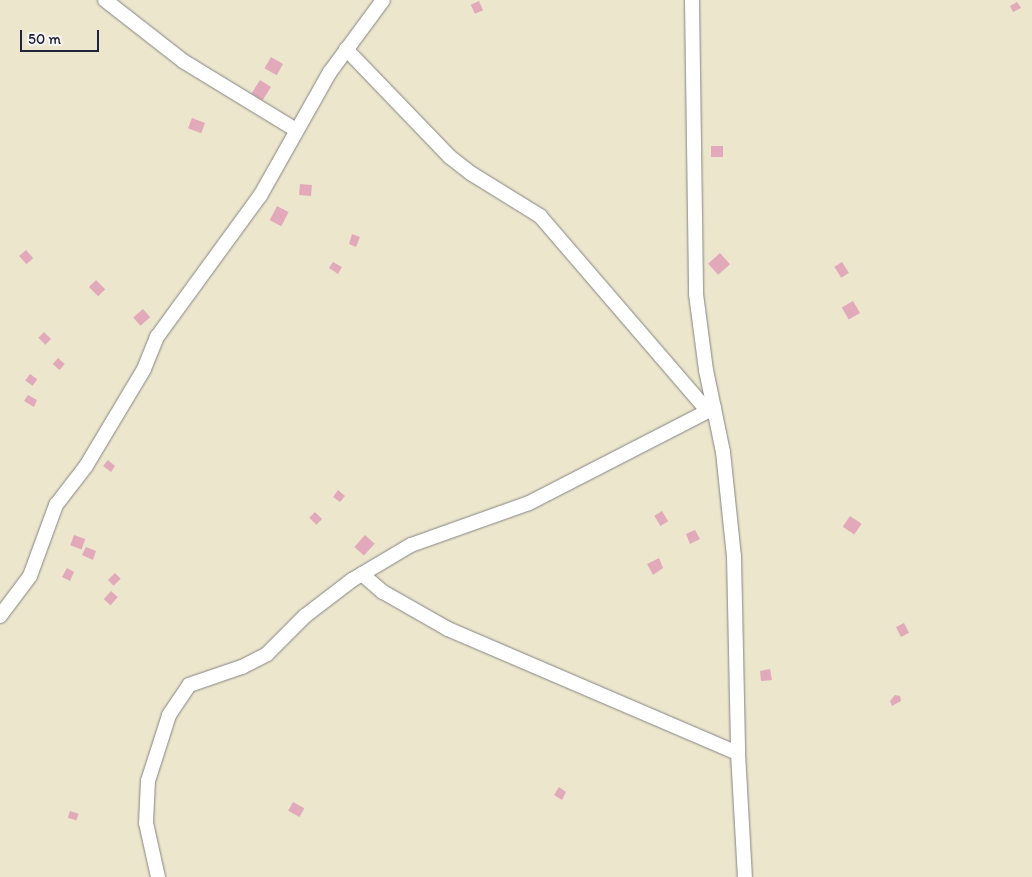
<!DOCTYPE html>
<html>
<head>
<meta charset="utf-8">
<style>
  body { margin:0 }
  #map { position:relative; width:1032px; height:877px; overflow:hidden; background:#ebe6cc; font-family:Itim,sans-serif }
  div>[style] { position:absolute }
  .building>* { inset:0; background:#e2a9bb; transform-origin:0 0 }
  .roads { filter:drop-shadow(0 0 1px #868484) drop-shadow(0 0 1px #868484) }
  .minor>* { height:14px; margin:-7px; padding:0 7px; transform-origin:7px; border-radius:7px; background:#fff }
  span { translate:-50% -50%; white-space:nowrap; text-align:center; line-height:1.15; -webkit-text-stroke:4px #f6f6f2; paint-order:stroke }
  .scale { position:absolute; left:20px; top:30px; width:79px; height:22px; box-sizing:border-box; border:2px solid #22223b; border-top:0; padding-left:6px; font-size:15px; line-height:18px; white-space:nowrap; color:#22223b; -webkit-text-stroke:4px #f6f6f2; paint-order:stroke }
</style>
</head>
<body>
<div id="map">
  <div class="building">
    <i style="left:479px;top:1px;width:10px;height:9px;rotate:66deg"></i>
    <i style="clip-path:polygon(1017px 2px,1021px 8px,1013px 12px,1010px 6px)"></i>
    <i style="left:271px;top:57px;width:14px;height:13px;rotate:30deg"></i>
    <i style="left:260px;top:80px;width:13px;height:16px;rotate:32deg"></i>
    <i style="left:192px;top:118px;width:14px;height:11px;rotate:21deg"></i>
    <i style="left:711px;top:146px;width:12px;height:11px"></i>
    <i style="left:300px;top:184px;width:12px;height:11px;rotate:5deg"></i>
    <i style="left:277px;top:206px;width:13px;height:16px;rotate:27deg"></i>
    <i style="clip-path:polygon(352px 234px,360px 237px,356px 247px,349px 244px)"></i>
    <i style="left:26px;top:250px;width:11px;height:9px;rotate:49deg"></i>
    <i style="left:720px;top:253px;width:15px;height:16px;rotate:48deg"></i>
    <i style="clip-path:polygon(333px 262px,342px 267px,338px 274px,329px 268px)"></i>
    <i style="left:842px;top:262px;width:13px;height:9px;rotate:58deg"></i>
    <i style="left:96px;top:280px;width:13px;height:10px;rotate:45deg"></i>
    <i style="left:853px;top:301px;width:14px;height:13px;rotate:60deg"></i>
    <i style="left:143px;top:309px;width:11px;height:13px;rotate:49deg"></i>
    <i style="left:44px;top:332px;width:10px;height:8px;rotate:45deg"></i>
    <i style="left:58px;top:358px;width:9px;height:8px;rotate:41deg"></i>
    <i style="left:30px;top:374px;width:9px;height:8px;rotate:36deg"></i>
    <i style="clip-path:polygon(28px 395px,37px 400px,34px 407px,24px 401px)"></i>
    <i style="clip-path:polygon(108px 460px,115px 466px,111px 472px,103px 466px)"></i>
    <i style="clip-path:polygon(338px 490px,345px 496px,340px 502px,333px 497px)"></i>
    <i style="left:662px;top:511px;width:12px;height:9px;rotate:59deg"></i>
    <i style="left:315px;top:512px;width:10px;height:8px;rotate:45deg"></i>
    <i style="left:850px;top:516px;width:14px;height:13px;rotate:34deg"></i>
    <i style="clip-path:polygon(695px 530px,700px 539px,690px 544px,686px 534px)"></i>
    <i style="left:74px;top:535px;width:12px;height:11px;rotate:20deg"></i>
    <i style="left:365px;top:535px;width:13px;height:16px;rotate:42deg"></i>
    <i style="clip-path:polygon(86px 547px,96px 551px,93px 560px,82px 555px)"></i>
    <i style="clip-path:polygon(659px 558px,663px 568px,653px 575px,647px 564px)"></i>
    <i style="clip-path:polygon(67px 568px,74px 572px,70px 581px,62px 577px)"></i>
    <i style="left:115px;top:573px;width:8px;height:10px;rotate:45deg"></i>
    <i style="left:111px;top:591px;width:9px;height:11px;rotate:41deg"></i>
    <i style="left:904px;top:623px;width:11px;height:9px;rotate:63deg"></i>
    <i style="clip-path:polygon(770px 669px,772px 680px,761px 681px,760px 671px)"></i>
    <i style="clip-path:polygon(895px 695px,900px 696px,901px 701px,892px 706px,890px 701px)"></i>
    <i style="clip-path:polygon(559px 787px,566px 792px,562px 800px,554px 795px)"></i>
    <i style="left:293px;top:802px;width:13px;height:10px;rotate:29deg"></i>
    <i style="left:70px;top:811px;width:9px;height:7px;rotate:18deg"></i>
  </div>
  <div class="roads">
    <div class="minor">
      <i style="left:105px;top:0;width:99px;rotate:38deg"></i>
      <i style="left:183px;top:61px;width:132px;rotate:31.4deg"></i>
      <i style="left:692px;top:0;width:294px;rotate:89.2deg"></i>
      <i style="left:696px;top:294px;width:77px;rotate:82.5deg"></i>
      <i style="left:706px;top:370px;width:84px;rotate:78.3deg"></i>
      <i style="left:723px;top:452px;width:105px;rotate:84deg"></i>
      <i style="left:734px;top:556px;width:197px;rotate:88.8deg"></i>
      <i style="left:738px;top:753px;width:124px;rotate:86.8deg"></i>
      <i style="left:346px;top:49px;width:150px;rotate:46.1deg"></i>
      <i style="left:450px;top:157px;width:28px;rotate:38deg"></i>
      <i style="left:472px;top:174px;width:80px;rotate:31.7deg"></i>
      <i style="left:540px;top:216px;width:257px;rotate:49.3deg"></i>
      <i style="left:362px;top:574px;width:28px;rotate:41deg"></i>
      <i style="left:383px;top:592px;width:75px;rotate:29.6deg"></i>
      <i style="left:448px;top:629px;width:315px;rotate:23.2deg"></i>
      <i style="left:0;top:616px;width:50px;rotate:-53.1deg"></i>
      <i style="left:30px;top:576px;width:76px;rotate:-69.9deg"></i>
      <i style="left:56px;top:505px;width:49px;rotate:-52.4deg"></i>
      <i style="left:86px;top:466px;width:113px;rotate:-59.1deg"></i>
      <i style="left:144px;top:369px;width:35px;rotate:-68deg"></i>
      <i style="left:157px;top:337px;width:175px;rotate:-53.9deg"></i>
      <i style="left:260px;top:196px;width:142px;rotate:-60.6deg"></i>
      <i style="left:330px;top:72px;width:89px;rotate:-53.6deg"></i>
      <i style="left:158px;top:877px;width:55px;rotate:-102.5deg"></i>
      <i style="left:146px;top:823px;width:42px;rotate:-87.3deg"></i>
      <i style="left:148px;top:781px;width:69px;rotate:-72.3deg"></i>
      <i style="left:169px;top:715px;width:36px;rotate:-56deg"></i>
      <i style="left:189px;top:685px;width:56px;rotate:-18.8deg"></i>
      <i style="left:242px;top:667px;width:28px;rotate:-27deg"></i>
      <i style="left:267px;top:654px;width:54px;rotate:-45deg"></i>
      <i style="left:305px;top:616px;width:59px;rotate:-37.5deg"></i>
      <i style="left:352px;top:580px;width:69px;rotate:-30.7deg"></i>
      <i style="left:411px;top:545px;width:125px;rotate:-19.6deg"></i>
      <i style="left:529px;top:503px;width:208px;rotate:-27.2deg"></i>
    </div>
  </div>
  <div class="scale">50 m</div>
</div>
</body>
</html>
